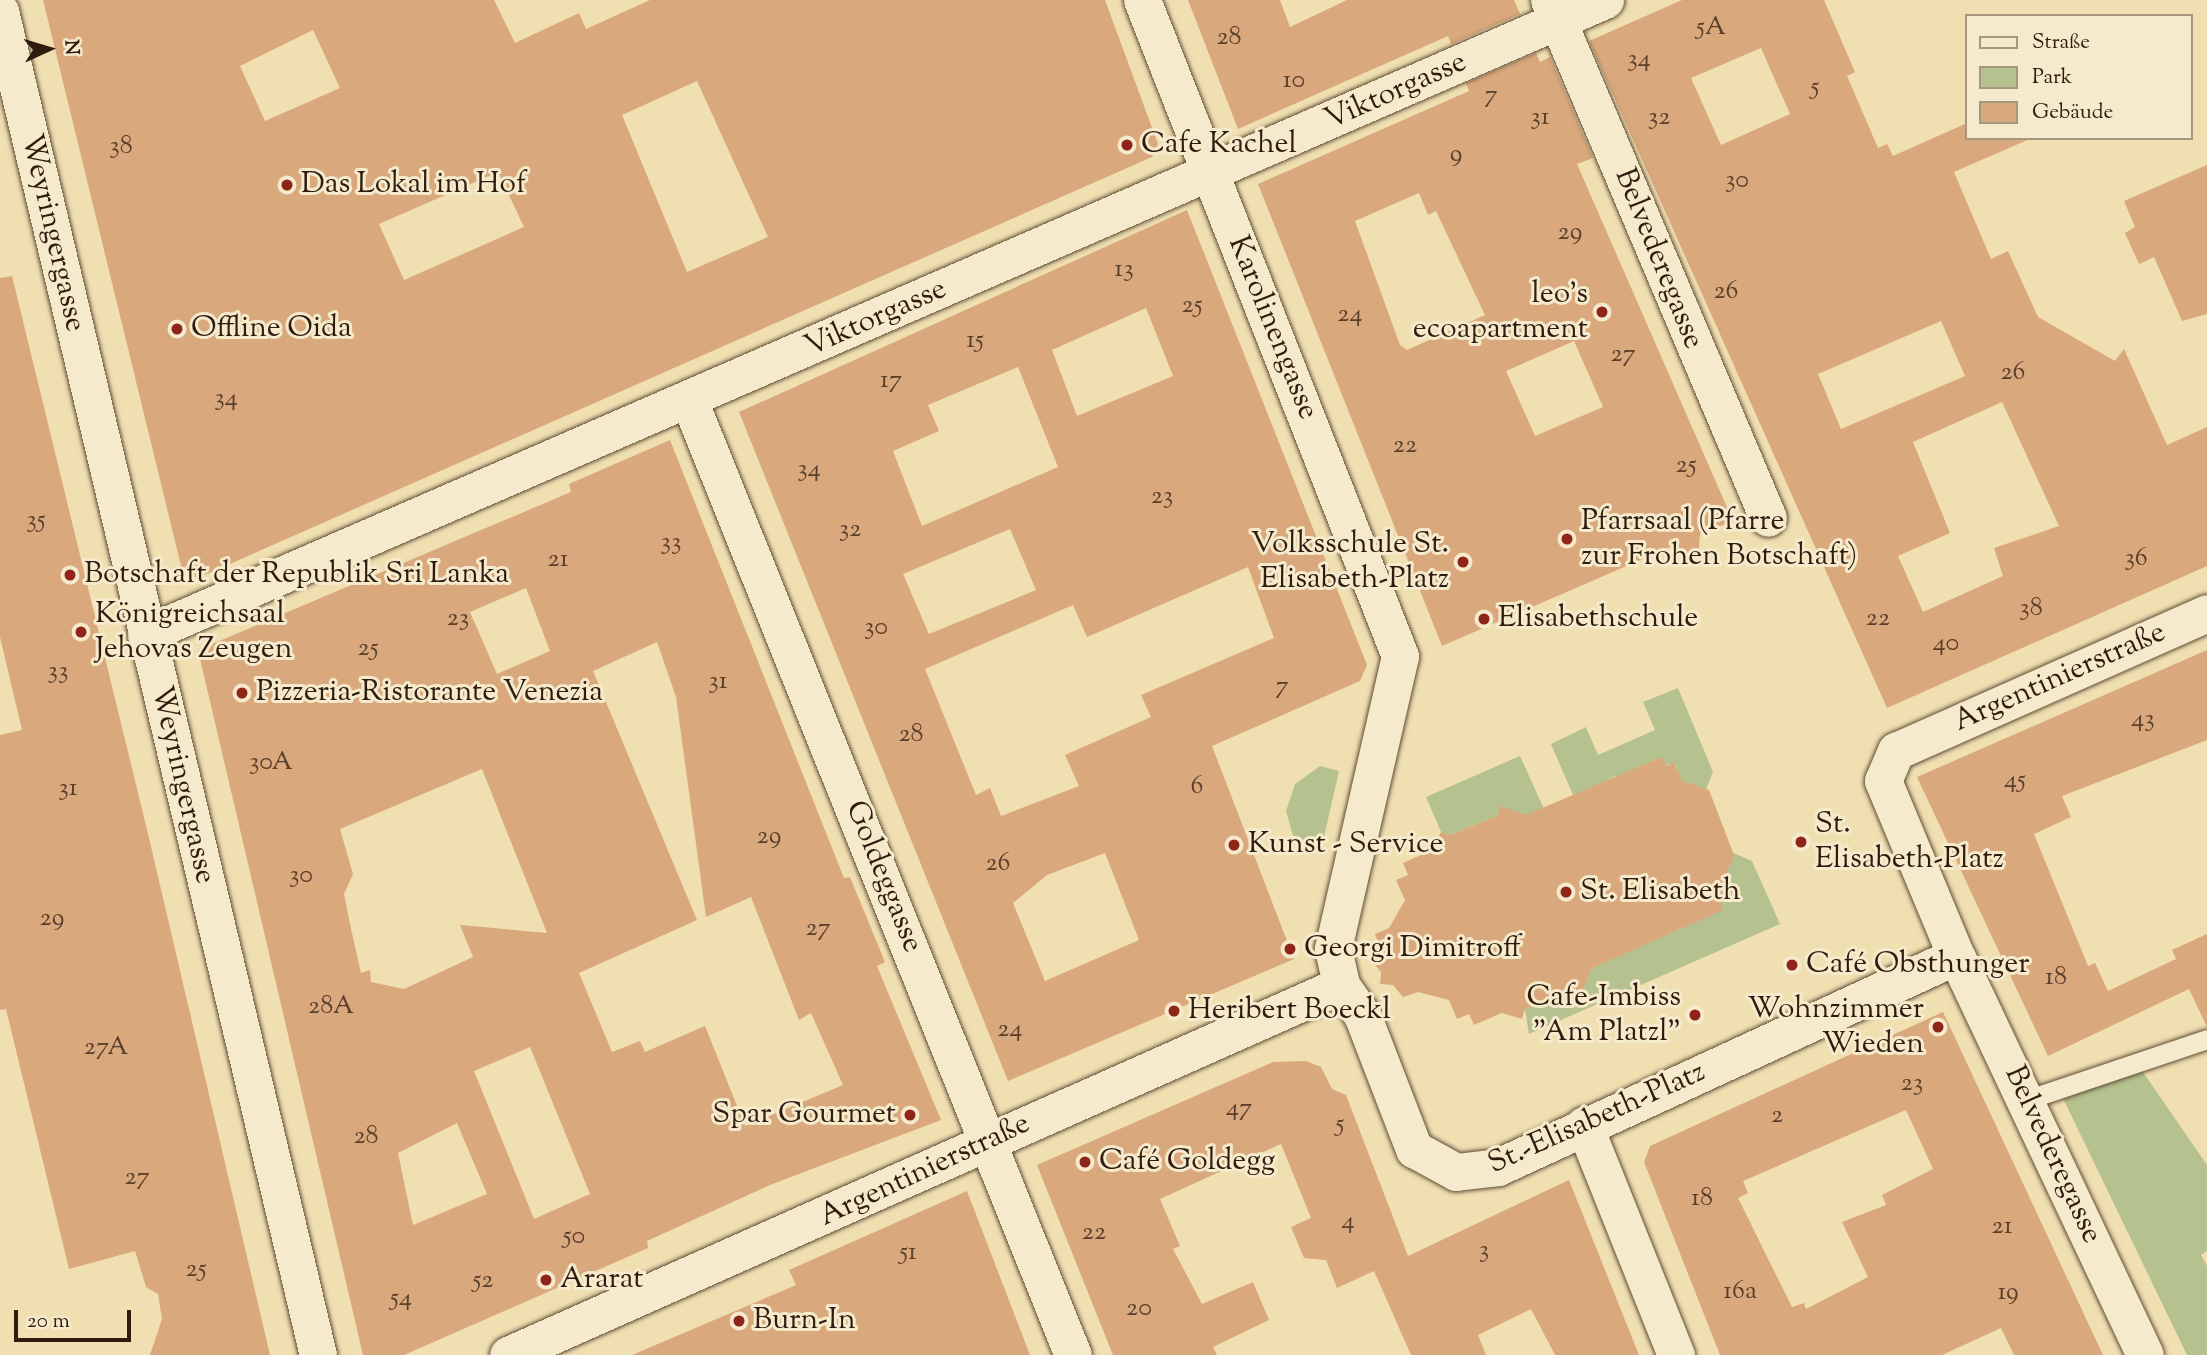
<!DOCTYPE html>
<html>
<head>
<meta charset="utf-8">
<style>
  body { margin:0 }
  #map { position:relative; width:2207px; height:1355px; overflow:hidden; background:#f0dfb1; font-family:"Sorts Mill Goudy",serif }
  div>[style] { position:absolute }
  .green>* { inset:0; background:#b5c28f }
  .building>* { inset:0; background:#daa87d }
  .roads { filter:drop-shadow(0 0 2px #604d37) drop-shadow(0 0 2px #604d37) }
  .lane>* { height:19px; margin:-9.5px; padding:0 9.5px; transform-origin:9.5px; border-radius:9.5px; background:#f5eacc }
  .street>* { height:37px; margin:-18.5px; padding:0 18.5px; transform-origin:18.5px; border-radius:18.5px; background:#f5eacc }
  .dots>* { width:19px; height:19px; translate:-50% -50%; box-sizing:border-box; border:4px solid #f5eacc; border-radius:50% }
  span { translate:-50% -50%; white-space:nowrap; text-align:center; line-height:1.15; -webkit-text-stroke:6px #f5eacc; paint-order:stroke }
  .number-label { font-size:26px; color:#5a3f2a }
  .number-label span { -webkit-text-stroke-width:0 }
  .street-label { font-size:30px; color:#301c0e }
  .poi-label { font-size:30px; color:#301c0e }
  .left { translate:0 -50%; text-align:left }
  .right { translate:-100% -50%; text-align:right }
  .legend { position:absolute; left:1965px; top:14px; width:228px; height:126px; box-sizing:border-box; background:#f5eacc; border:2px solid #a69880; margin:0; padding:9px 12px; list-style:none; font-size:21px; color:#301c0e }
  .legend li { display:flex; align-items:center; gap:14px; height:35px }
  .legend b { width:35px; border:2px solid #a69880 }
  .north { position:absolute; left:14px; top:14px; width:70px; height:70px; -webkit-text-stroke:5px #f5eacc; paint-order:stroke; rotate:86deg; font-size:19px; font-weight:700; line-height:28px; text-align:center; color:#301c0e }
  .north::after { content:''; display:block; margin:auto; width:24px; height:32px; background:#301c0e; clip-path:polygon(50% 0,100% 100%,50% 72%,0 100%) }
  .scale { position:absolute; left:14px; top:1310px; width:117px; height:32px; box-sizing:border-box; border:4px solid #301c0e; border-top:0; padding-left:9px; font-size:21px; line-height:24px; white-space:nowrap; color:#301c0e; -webkit-text-stroke:5px #f5eacc; paint-order:stroke }
</style>
</head>
<body>
<div id="map">
  <div class="green">
    <i style="clip-path:polygon(1678px 688px,1713px 772px,1701px 802px,1690px 807px,1675px 764px,1661px 766px,1658px 759px,1652px 761px,1654px 768px,1619px 785px,1615px 776px,1608px 780px,1611px 787px,1573px 795px,1551px 744px,1586px 727px,1598px 755px,1655px 730px,1643px 702px)"></i>
    <i style="clip-path:polygon(1520px 756px,1544px 809px,1510px 832px,1500px 806px,1497px 816px,1450px 835px,1441px 832px,1426px 797px)"></i>
    <i style="clip-path:polygon(1320px 766px,1339px 771px,1321px 850px,1311px 855px,1294px 839px,1286px 811px,1295px 784px)"></i>
    <i style="clip-path:polygon(1722px 848px,1752px 861px,1780px 924px,1529px 1034px,1525px 1009px,1572px 989px,1582px 992px,1584px 985px,1573px 982px,1568px 969px,1681px 929px,1731px 895px,1729px 888px,1721px 890px)"></i>
    <i style="clip-path:polygon(2136px 1062px,2207px 1165px,2207px 1251px,2201px 1255px,2207px 1266px,2207px 1355px,2187px 1355px,2058px 1088px)"></i>
  </div>
  <div class="building">
    <i style="clip-path:polygon(evenodd,43px 0,494px 0,515px 43px,579px 13px,586px 29px,650px 0,1105px 0,1158px 144px,1152px 157px,198px 578px,183px 574px,43px 0,313px 30px,340px 88px,265px 121px,240px 66px,313px 30px,43px 0,697px 81px,768px 237px,687px 272px,622px 115px,697px 81px,43px 0,498px 172px,524px 227px,404px 280px,379px 224px,498px 172px)"></i>
    <i style="clip-path:polygon(1188px 0,1280px 0,1290px 27px,1347px 0,1514px 0,1520px 14px,1451px 44px,1448px 36px,1238px 129px)"></i>
    <i style="clip-path:polygon(evenodd,1682px 0,1824px 0,1855px 72px,1847px 76px,1878px 148px,1887px 144px,1893px 156px,1967px 123px,1967px 138px,2032px 138px,1954px 172px,1991px 259px,2008px 251px,2038px 317px,2115px 361px,2124px 349px,2167px 445px,2207px 427px,2207px 566px,1887px 708px,1589px 41px,1682px 0,1761px 48px,1790px 114px,1721px 145px,1691px 78px,1761px 48px,1682px 0,1941px 321px,1965px 376px,1841px 429px,1818px 374px,1941px 321px,1682px 0,2002px 402px,2059px 526px,1994px 548px,2003px 576px,1923px 612px,1898px 556px,1950px 533px,1913px 442px,2002px 402px)"></i>
    <i style="clip-path:polygon(evenodd,1536px 53px,1540px 62px,1550px 57px,1593px 158px,1577px 164px,1733px 521px,1700px 534px,1698px 563px,1675px 545px,1442px 646px,1258px 184px,1469px 91px,1466px 83px,1536px 53px,1419px 193px,1428px 215px,1436px 211px,1485px 315px,1407px 350px,1400px 345px,1355px 221px,1419px 193px,1536px 53px,1574px 341px,1603px 407px,1535px 436px,1506px 371px,1574px 341px)"></i>
    <i style="clip-path:polygon(2207px 165px,2207px 314px,2182px 321px,2154px 257px,2139px 264px,2125px 233px,2135px 227px,2124px 201px)"></i>
    <i style="clip-path:polygon(evenodd,1187px 210px,1367px 665px,1360px 681px,1212px 746px,1294px 959px,1008px 1081px,739px 412px,1187px 210px,1146px 308px,1173px 376px,1077px 416px,1052px 350px,1146px 308px,1187px 210px,1018px 367px,1058px 467px,922px 526px,893px 451px,939px 431px,928px 405px,1018px 367px,1187px 210px,1010px 529px,1036px 590px,929px 634px,903px 574px,1010px 529px,1187px 210px,1248px 567px,1274px 638px,1141px 695px,1151px 717px,1065px 755px,1079px 786px,1001px 816px,990px 788px,976px 795px,925px 669px,1073px 605px,1087px 637px,1248px 567px,1187px 210px,1105px 853px,1139px 940px,1045px 981px,1013px 903px,1047px 875px,1105px 853px)"></i>
    <i style="clip-path:polygon(12px 276px,149px 838px,270px 1355px,150px 1355px,162px 1319px,158px 1294px,146px 1287px,135px 1251px,69px 1269px,6px 1009px,0 1010px,0 735px,22px 730px,0 637px,0 278px)"></i>
    <i style="clip-path:polygon(evenodd,670px 440px,844px 878px,850px 877px,885px 962px,877px 966px,941px 1120px,770px 1185px,647px 1241px,648px 1248px,404px 1355px,363px 1355px,198px 650px,571px 492px,569px 484px,670px 440px,526px 588px,550px 651px,497px 674px,470px 612px,526px 588px,670px 440px,657px 642px,676px 697px,706px 917px,751px 897px,799px 1020px,811px 1013px,843px 1085px,745px 1126px,705px 1026px,645px 1052px,640px 1041px,612px 1052px,579px 973px,697px 920px,593px 671px,657px 642px,670px 440px,482px 769px,547px 933px,460px 925px,473px 957px,404px 989px,371px 982px,370px 970px,361px 973px,350px 924px,344px 894px,353px 874px,340px 829px,482px 769px,670px 440px,530px 1047px,590px 1194px,534px 1219px,474px 1071px,530px 1047px,670px 440px,457px 1123px,487px 1194px,413px 1225px,398px 1153px,457px 1123px)"></i>
    <i style="clip-path:polygon(2207px 650px,2207px 740px,2062px 796px,2071px 817px,2034px 834px,2088px 966px,2095px 963px,2108px 991px,2176px 959px,2172px 950px,2207px 934px,2207px 1027px,2189px 989px,2048px 1056px,1917px 777px)"></i>
    <i style="clip-path:polygon(1662px 757px,1667px 766px,1674px 763px,1682px 781px,1709px 790px,1734px 855px,1725px 877px,1731px 894px,1721px 902px,1723px 910px,1592px 968px,1581px 993px,1572px 989px,1525px 1009px,1522px 1019px,1502px 1013px,1474px 1025px,1469px 1014px,1457px 1019px,1449px 1000px,1418px 992px,1403px 997px,1393px 985px,1380px 984px,1381px 972px,1370px 959px,1380px 948px,1375px 934px,1389px 928px,1405px 900px,1396px 880px,1408px 875px,1403px 863px,1432px 850px,1441px 832px,1450px 835px,1497px 816px,1500px 806px,1526px 815px)"></i>
    <i style="clip-path:polygon(evenodd,1943px 1012px,2103px 1355px,2014px 1355px,2001px 1328px,1942px 1355px,1720px 1355px,1644px 1162px,1650px 1146px,1943px 1012px,1906px 1110px,1933px 1169px,1882px 1195px,1886px 1205px,1842px 1222px,1868px 1277px,1806px 1309px,1804px 1303px,1792px 1307px,1738px 1198px,1748px 1193px,1743px 1181px,1906px 1110px)"></i>
    <i style="clip-path:polygon(1306px 1061px,1321px 1067px,1332px 1089px,1346px 1095px,1408px 1256px,1569px 1180px,1639px 1355px,1555px 1355px,1531px 1309px,1478px 1335px,1486px 1355px,1411px 1355px,1374px 1271px,1337px 1288px,1326px 1260px,1304px 1258px,1291px 1227px,1311px 1218px,1281px 1144px,1160px 1199px,1180px 1246px,1173px 1249px,1202px 1304px,1253px 1282px,1269px 1320px,1213px 1347px,1217px 1355px,1113px 1355px,1037px 1165px,1273px 1062px)"></i>
    <i style="clip-path:polygon(967px 1191px,1030px 1355px,632px 1355px,796px 1285px,789px 1270px)"></i>
  </div>
  <div class="roads">
    <div class="lane">
      <i style="left:2026px;top:1100px;width:191px;rotate:-18.6deg"></i>
    </div>
    <div class="street">
      <i style="left:1142px;top:0;width:705px;rotate:68.53deg"></i>
      <i style="left:1400px;top:656px;width:301px;rotate:102.9deg"></i>
      <i style="left:1333px;top:949px;width:37px;rotate:77deg"></i>
      <i style="left:1341px;top:985px;width:39px;rotate:55deg"></i>
      <i style="left:1363px;top:1017px;width:142px;rotate:68.9deg"></i>
      <i style="left:1414px;top:1149px;width:48px;rotate:28.7deg"></i>
      <i style="left:1456px;top:1172px;width:42px;rotate:-6.8deg"></i>
      <i style="left:1498px;top:1167px;width:504px;rotate:-24.74deg"></i>
      <i style="left:1549px;top:0;width:562px;rotate:67.08deg"></i>
      <i style="left:0;top:11px;width:1381px;rotate:76.69deg"></i>
      <i style="left:689px;top:400px;width:1029px;rotate:68.1deg"></i>
      <i style="left:146px;top:634px;width:1591px;rotate:-23.49deg"></i>
      <i style="left:1584px;top:1125px;width:248px;rotate:68.2deg"></i>
      <i style="left:508px;top:1355px;width:911px;rotate:-23.95deg"></i>
      <i style="left:2145px;top:1355px;width:441px;rotate:-115.3deg"></i>
      <i style="left:1956px;top:956px;width:190px;rotate:-112.6deg"></i>
      <i style="left:1883px;top:781px;width:33px;rotate:-67deg"></i>
      <i style="left:1896px;top:751px;width:340px;rotate:-23.9deg"></i>
    </div>
  </div>
  <div class="dots">
    <i style="left:1127px;top:145px;background:#8f2418"></i>
    <i style="left:287px;top:185px;background:#8f2418"></i>
    <i style="left:1602px;top:312px;background:#8f2418"></i>
    <i style="left:177px;top:329px;background:#8f2418"></i>
    <i style="left:1567px;top:539px;background:#8f2418"></i>
    <i style="left:1463px;top:562px;background:#8f2418"></i>
    <i style="left:70px;top:575px;background:#8f2418"></i>
    <i style="left:1484px;top:619px;background:#8f2418"></i>
    <i style="left:81px;top:632px;background:#8f2418"></i>
    <i style="left:242px;top:693px;background:#8f2418"></i>
    <i style="left:1801px;top:842px;background:#8f2418"></i>
    <i style="left:1234px;top:845px;background:#8f2418"></i>
    <i style="left:1566px;top:892px;background:#8f2418"></i>
    <i style="left:1290px;top:949px;background:#8f2418"></i>
    <i style="left:1792px;top:965px;background:#8f2418"></i>
    <i style="left:1174px;top:1011px;background:#8f2418"></i>
    <i style="left:1695px;top:1015px;background:#8f2418"></i>
    <i style="left:1938px;top:1027px;background:#8f2418"></i>
    <i style="left:910px;top:1115px;background:#8f2418"></i>
    <i style="left:1085px;top:1162px;background:#8f2418"></i>
    <i style="left:546px;top:1280px;background:#8f2418"></i>
    <i style="left:739px;top:1321px;background:#8f2418"></i>
  </div>
  <div class="number-label">
    <span style="left:1711px;top:28px">5A</span>
    <span style="left:1229px;top:38px">28</span>
    <span style="left:1639px;top:60px">34</span>
    <span style="left:1294px;top:81px">10</span>
    <span style="left:1815px;top:88px">5</span>
    <span style="left:1491px;top:96px">7</span>
    <span style="left:1540px;top:118px">31</span>
    <span style="left:1659px;top:118px">32</span>
    <span style="left:121px;top:147px">38</span>
    <span style="left:1456px;top:155px">9</span>
    <span style="left:1737px;top:181px">30</span>
    <span style="left:1570px;top:233px">29</span>
    <span style="left:1124px;top:270px">13</span>
    <span style="left:1726px;top:292px">26</span>
    <span style="left:1192px;top:306px">25</span>
    <span style="left:1350px;top:315px">24</span>
    <span style="left:975px;top:341px">15</span>
    <span style="left:1623px;top:355px">27</span>
    <span style="left:2013px;top:373px">26</span>
    <span style="left:891px;top:381px">17</span>
    <span style="left:226px;top:399px">34</span>
    <span style="left:1405px;top:446px">22</span>
    <span style="left:1686px;top:466px">25</span>
    <span style="left:809px;top:470px">34</span>
    <span style="left:1162px;top:497px">23</span>
    <span style="left:36px;top:521px">35</span>
    <span style="left:850px;top:530px">32</span>
    <span style="left:671px;top:543px">33</span>
    <span style="left:2136px;top:559px">36</span>
    <span style="left:558px;top:560px">21</span>
    <span style="left:2031px;top:609px">38</span>
    <span style="left:458px;top:619px">23</span>
    <span style="left:1878px;top:619px">22</span>
    <span style="left:876px;top:628px">30</span>
    <span style="left:1946px;top:644px">40</span>
    <span style="left:368px;top:649px">25</span>
    <span style="left:58px;top:672px">33</span>
    <span style="left:718px;top:682px">31</span>
    <span style="left:1282px;top:687px">7</span>
    <span style="left:2143px;top:720px">43</span>
    <span style="left:911px;top:735px">28</span>
    <span style="left:271px;top:763px">30A</span>
    <span style="left:2015px;top:781px">45</span>
    <span style="left:1197px;top:787px">6</span>
    <span style="left:68px;top:789px">31</span>
    <span style="left:769px;top:837px">29</span>
    <span style="left:998px;top:864px">26</span>
    <span style="left:301px;top:876px">30</span>
    <span style="left:52px;top:919px">29</span>
    <span style="left:818px;top:929px">27</span>
    <span style="left:2056px;top:978px">18</span>
    <span style="left:331px;top:1007px">28A</span>
    <span style="left:1010px;top:1030px">24</span>
    <span style="left:106px;top:1048px">27A</span>
    <span style="left:1912px;top:1084px">23</span>
    <span style="left:1239px;top:1109px">47</span>
    <span style="left:1777px;top:1116px">2</span>
    <span style="left:1340px;top:1125px">5</span>
    <span style="left:366px;top:1137px">28</span>
    <span style="left:137px;top:1178px">27</span>
    <span style="left:1702px;top:1199px">18</span>
    <span style="left:1348px;top:1222px">4</span>
    <span style="left:2002px;top:1227px">21</span>
    <span style="left:1094px;top:1233px">22</span>
    <span style="left:574px;top:1237px">50</span>
    <span style="left:1484px;top:1251px">3</span>
    <span style="left:908px;top:1253px">51</span>
    <span style="left:196px;top:1270px">25</span>
    <span style="left:483px;top:1281px">52</span>
    <span style="left:1740px;top:1292px">16a</span>
    <span style="left:2008px;top:1293px">19</span>
    <span style="left:401px;top:1299px">54</span>
    <span style="left:1139px;top:1309px">20</span>
  </div>
  <div class="street-label">
    <span style="left:1396px;top:92px;rotate:-24deg">Viktorgasse</span>
    <span style="left:52px;top:233px;rotate:77deg">Weyringergasse</span>
    <span style="left:1658px;top:259px;rotate:68deg">Belvederegasse</span>
    <span style="left:876px;top:319px;rotate:-24deg">Viktorgasse</span>
    <span style="left:1272px;top:328px;rotate:68deg">Karolinengasse</span>
    <span style="left:2060px;top:678px;rotate:-24deg">Argentinierstraße</span>
    <span style="left:182px;top:785px;rotate:77deg">Weyringergasse</span>
    <span style="left:883px;top:877px;rotate:68deg">Goldeggasse</span>
    <span style="left:1597px;top:1119px;rotate:-24deg">St.-Elisabeth-Platz</span>
    <span style="left:2052px;top:1155px;rotate:65deg">Belvederegasse</span>
    <span style="left:925px;top:1171px;rotate:-25deg">Argentinierstraße</span>
  </div>
  <div class="poi-label">
    <span class="left" style="left:1141px;top:145px">Cafe Kachel</span>
    <span class="left" style="left:301px;top:185px">Das Lokal im Hof</span>
    <span class="right" style="left:1588px;top:312px">leo's<br>ecoapartment</span>
    <span class="left" style="left:191px;top:329px">Offline Oida</span>
    <span class="left" style="left:1581px;top:539px">Pfarrsaal (Pfarre<br>zur Frohen Botschaft)</span>
    <span class="right" style="left:1449px;top:562px">Volksschule St.<br>Elisabeth-Platz</span>
    <span class="left" style="left:84px;top:575px">Botschaft der Republik Sri Lanka</span>
    <span class="left" style="left:95px;top:632px">Königreichsaal<br>Jehovas Zeugen</span>
    <span class="left" style="left:1498px;top:619px">Elisabethschule</span>
    <span class="left" style="left:256px;top:693px">Pizzeria-Ristorante Venezia</span>
    <span class="left" style="left:1815px;top:842px">St.<br>Elisabeth-Platz</span>
    <span class="left" style="left:1248px;top:845px">Kunst - Service</span>
    <span class="left" style="left:1580px;top:892px">St. Elisabeth</span>
    <span class="left" style="left:1304px;top:949px">Georgi Dimitroff</span>
    <span class="left" style="left:1806px;top:965px">Café Obsthunger</span>
    <span class="right" style="left:1681px;top:1015px">Cafe-Imbiss<br>"Am Platzl"</span>
    <span class="right" style="left:1924px;top:1027px">Wohnzimmer<br>Wieden</span>
    <span class="left" style="left:1188px;top:1011px">Heribert Boeckl</span>
    <span class="right" style="left:896px;top:1115px">Spar Gourmet</span>
    <span class="left" style="left:1099px;top:1162px">Café Goldegg</span>
    <span class="left" style="left:560px;top:1280px">Ararat</span>
    <span class="left" style="left:753px;top:1321px">Burn-In</span>
  </div>
  <ul class="legend">
  <li><b style="height:9px;background:#f5eacc"></b>Straße</li>
  <li><b style="height:19px;background:#b5c28f"></b>Park</li>
  <li><b style="height:19px;background:#daa87d"></b>Gebäude</li>
  </ul>
  <div class="north">N</div>
  <div class="scale">20 m</div>
</div>
</body>
</html>
